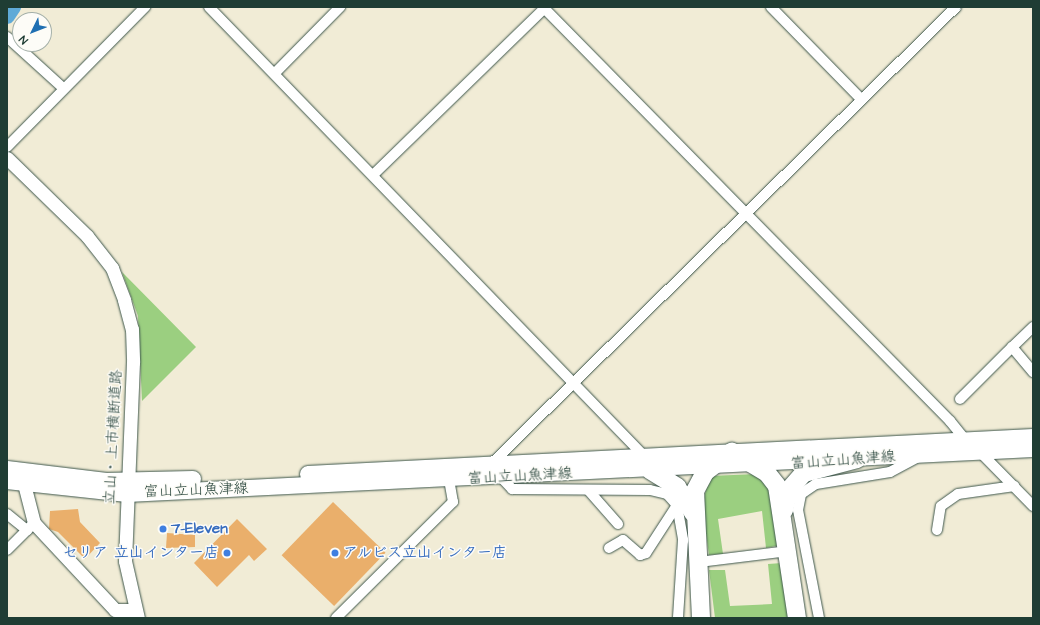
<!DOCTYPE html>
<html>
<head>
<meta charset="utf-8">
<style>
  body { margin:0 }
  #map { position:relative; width:1040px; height:625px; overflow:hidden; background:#f1ecd6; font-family:"Architects Daughter","Klee One",sans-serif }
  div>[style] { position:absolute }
  .green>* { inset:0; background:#9bcf80 }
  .river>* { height:16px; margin:-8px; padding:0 8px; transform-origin:8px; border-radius:8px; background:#5faad7 }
  .building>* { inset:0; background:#eaaf6b; transform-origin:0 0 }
  .roads { filter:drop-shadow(0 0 1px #3e574c) drop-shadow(0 0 1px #3e574c) }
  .minor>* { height:10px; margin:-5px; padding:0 5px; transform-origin:5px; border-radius:5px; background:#fff }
  .tertiary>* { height:13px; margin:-6.5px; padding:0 6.5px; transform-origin:6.5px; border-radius:6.5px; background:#fff }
  .primary>* { height:16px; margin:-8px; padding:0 8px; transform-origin:8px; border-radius:8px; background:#fff }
  .motorway>* { height:18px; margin:-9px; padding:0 9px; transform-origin:9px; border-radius:9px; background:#fff }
  .dots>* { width:11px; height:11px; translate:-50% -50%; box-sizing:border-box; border:2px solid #fdfcf7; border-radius:50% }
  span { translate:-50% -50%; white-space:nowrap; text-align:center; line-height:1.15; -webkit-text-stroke:3px #fdfcf7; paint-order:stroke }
  .street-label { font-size:15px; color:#1f3d34 }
  .shop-label { font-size:15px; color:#366cbe; font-weight:700 }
  .left { translate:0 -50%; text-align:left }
  .right { translate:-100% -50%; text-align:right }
  .frame { position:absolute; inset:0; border:8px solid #1f3d34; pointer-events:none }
  .north { position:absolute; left:12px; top:12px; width:40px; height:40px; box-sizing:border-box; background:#fdfcf7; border:1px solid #a4b0a9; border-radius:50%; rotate:227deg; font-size:11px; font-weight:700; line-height:16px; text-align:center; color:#1f3d34 }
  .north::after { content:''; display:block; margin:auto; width:14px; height:18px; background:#1f6fb2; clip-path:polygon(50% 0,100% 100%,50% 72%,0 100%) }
</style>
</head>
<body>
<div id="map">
  <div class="green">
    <i style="clip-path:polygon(122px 272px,196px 347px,142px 401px,138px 316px)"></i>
    <i style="clip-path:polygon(757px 474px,771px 483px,781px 545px,766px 548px,762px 511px,718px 519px,723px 554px,709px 555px,702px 505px,710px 476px)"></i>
    <i style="clip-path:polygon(782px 563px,790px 618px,715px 618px,709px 570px,725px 570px,730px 606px,772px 604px,768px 564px)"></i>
  </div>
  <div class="river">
    <i style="left:7px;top:16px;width:11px;rotate:-56deg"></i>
  </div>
  <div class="building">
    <i style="left:333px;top:502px;width:73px;height:74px;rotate:44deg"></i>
    <i style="clip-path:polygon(78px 509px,80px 522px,100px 543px,85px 559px,58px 532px,49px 529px,50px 511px)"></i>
    <i style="clip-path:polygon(237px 519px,267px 549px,254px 561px,249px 555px,217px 587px,194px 563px)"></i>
    <i style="clip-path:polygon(167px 533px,195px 535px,195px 547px,166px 548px)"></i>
  </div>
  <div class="roads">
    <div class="minor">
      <i style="left:209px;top:7px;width:627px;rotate:45.91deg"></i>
      <i style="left:543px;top:7px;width:581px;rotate:45.49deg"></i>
      <i style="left:950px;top:421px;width:26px;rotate:51deg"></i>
      <i style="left:771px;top:7px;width:129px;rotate:45.6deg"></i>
      <i style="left:7px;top:37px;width:76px;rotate:42.3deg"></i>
      <i style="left:275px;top:73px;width:93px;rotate:-45.4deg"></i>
      <i style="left:7px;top:147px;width:197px;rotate:-45.4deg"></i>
      <i style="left:373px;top:175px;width:241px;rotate:-44.2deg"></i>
      <i style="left:1033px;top:327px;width:29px;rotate:136deg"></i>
      <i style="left:1012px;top:347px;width:33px;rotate:50deg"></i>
      <i style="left:960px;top:399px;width:74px;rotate:-45deg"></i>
      <i style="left:980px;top:452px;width:76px;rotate:45.5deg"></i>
      <i style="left:491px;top:464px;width:652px;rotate:-44.5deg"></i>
      <i style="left:500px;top:476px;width:18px;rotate:47deg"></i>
      <i style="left:512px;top:489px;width:138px;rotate:0.4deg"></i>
      <i style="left:650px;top:490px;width:17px;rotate:13deg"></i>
      <i style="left:667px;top:494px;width:15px;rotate:48deg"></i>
      <i style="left:677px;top:505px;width:36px;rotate:80deg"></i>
      <i style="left:683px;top:540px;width:78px;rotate:93.7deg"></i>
      <i style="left:589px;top:491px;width:44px;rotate:48.7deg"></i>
      <i style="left:7px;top:514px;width:26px;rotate:39deg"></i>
      <i style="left:937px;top:530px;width:24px;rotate:-81deg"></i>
      <i style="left:941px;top:506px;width:21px;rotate:-35deg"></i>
      <i style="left:958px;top:494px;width:57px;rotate:-8.1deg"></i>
      <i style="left:609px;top:548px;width:16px;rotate:-30deg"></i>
      <i style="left:623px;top:540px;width:23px;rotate:41deg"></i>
      <i style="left:640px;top:555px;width:6px;rotate:-18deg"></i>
      <i style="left:646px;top:553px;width:57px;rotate:-57.1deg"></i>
      <i style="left:7px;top:550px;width:38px;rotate:-45deg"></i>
      <i style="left:699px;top:562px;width:90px;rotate:-7deg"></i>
      <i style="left:336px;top:618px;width:165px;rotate:-44.8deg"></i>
      <i style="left:453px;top:502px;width:22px;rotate:-100deg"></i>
      <i style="left:819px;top:618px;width:110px;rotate:-101deg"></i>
      <i style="left:798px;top:510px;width:16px;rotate:-79deg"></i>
      <i style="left:801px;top:494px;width:18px;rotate:-34deg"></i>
      <i style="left:816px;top:484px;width:75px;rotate:-9.2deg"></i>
      <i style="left:890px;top:472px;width:36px;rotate:-28deg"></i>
    </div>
    <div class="tertiary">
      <i style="left:7px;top:158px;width:112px;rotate:44.3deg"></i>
      <i style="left:87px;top:236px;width:41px;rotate:52deg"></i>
      <i style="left:112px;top:268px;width:34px;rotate:69deg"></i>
      <i style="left:124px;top:300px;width:30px;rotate:75deg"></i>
      <i style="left:132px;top:329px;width:33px;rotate:88deg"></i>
      <i style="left:133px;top:362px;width:199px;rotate:92.3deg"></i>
      <i style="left:125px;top:561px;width:58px;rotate:77.2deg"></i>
      <i style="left:24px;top:484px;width:40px;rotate:75.6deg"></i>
      <i style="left:34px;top:523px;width:119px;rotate:47deg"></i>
      <i style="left:115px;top:610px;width:19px"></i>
    </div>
    <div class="primary">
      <i style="left:7px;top:469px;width:100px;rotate:6.9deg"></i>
      <i style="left:106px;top:481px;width:87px;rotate:-1.3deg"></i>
      <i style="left:308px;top:474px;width:726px;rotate:-2.92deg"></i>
      <i style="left:7px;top:481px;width:121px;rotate:6.2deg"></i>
      <i style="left:127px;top:494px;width:907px;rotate:-2.84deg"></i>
    </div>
    <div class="motorway">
      <i style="left:650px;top:470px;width:32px;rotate:32deg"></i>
      <i style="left:677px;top:487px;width:31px;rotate:58deg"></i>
      <i style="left:784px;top:510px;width:21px;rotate:-76deg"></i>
      <i style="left:789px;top:490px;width:23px;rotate:-49deg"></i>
      <i style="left:804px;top:473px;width:55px;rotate:-14.8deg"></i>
      <i style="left:701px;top:618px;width:127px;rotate:-92.7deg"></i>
      <i style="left:695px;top:491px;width:21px;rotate:-62deg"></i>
      <i style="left:705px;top:472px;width:34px;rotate:-37deg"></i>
      <i style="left:732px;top:452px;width:41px;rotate:31deg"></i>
      <i style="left:767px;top:473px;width:16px;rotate:52deg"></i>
      <i style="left:777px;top:486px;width:134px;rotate:81.4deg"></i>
    </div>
  </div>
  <div class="dots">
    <i style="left:163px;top:529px;background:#3f7fe0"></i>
    <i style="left:227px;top:553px;background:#3f7fe0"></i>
    <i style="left:335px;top:553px;background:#3f7fe0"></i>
  </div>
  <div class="street-label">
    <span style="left:113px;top:437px;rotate:-87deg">立山・上市横断道路</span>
    <span style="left:843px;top:460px;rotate:-4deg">富山立山魚津線</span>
    <span style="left:520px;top:476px;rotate:-3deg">富山立山魚津線</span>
    <span style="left:196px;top:490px;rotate:-2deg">富山立山魚津線</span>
  </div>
  <div class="shop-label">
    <span class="left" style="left:171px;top:529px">7-Eleven</span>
    <span class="right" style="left:219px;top:553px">セリア 立山インター店</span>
    <span class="left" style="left:343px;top:553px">アルビス立山インター店</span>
  </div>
  <div class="frame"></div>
  <div class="north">N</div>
</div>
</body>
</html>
